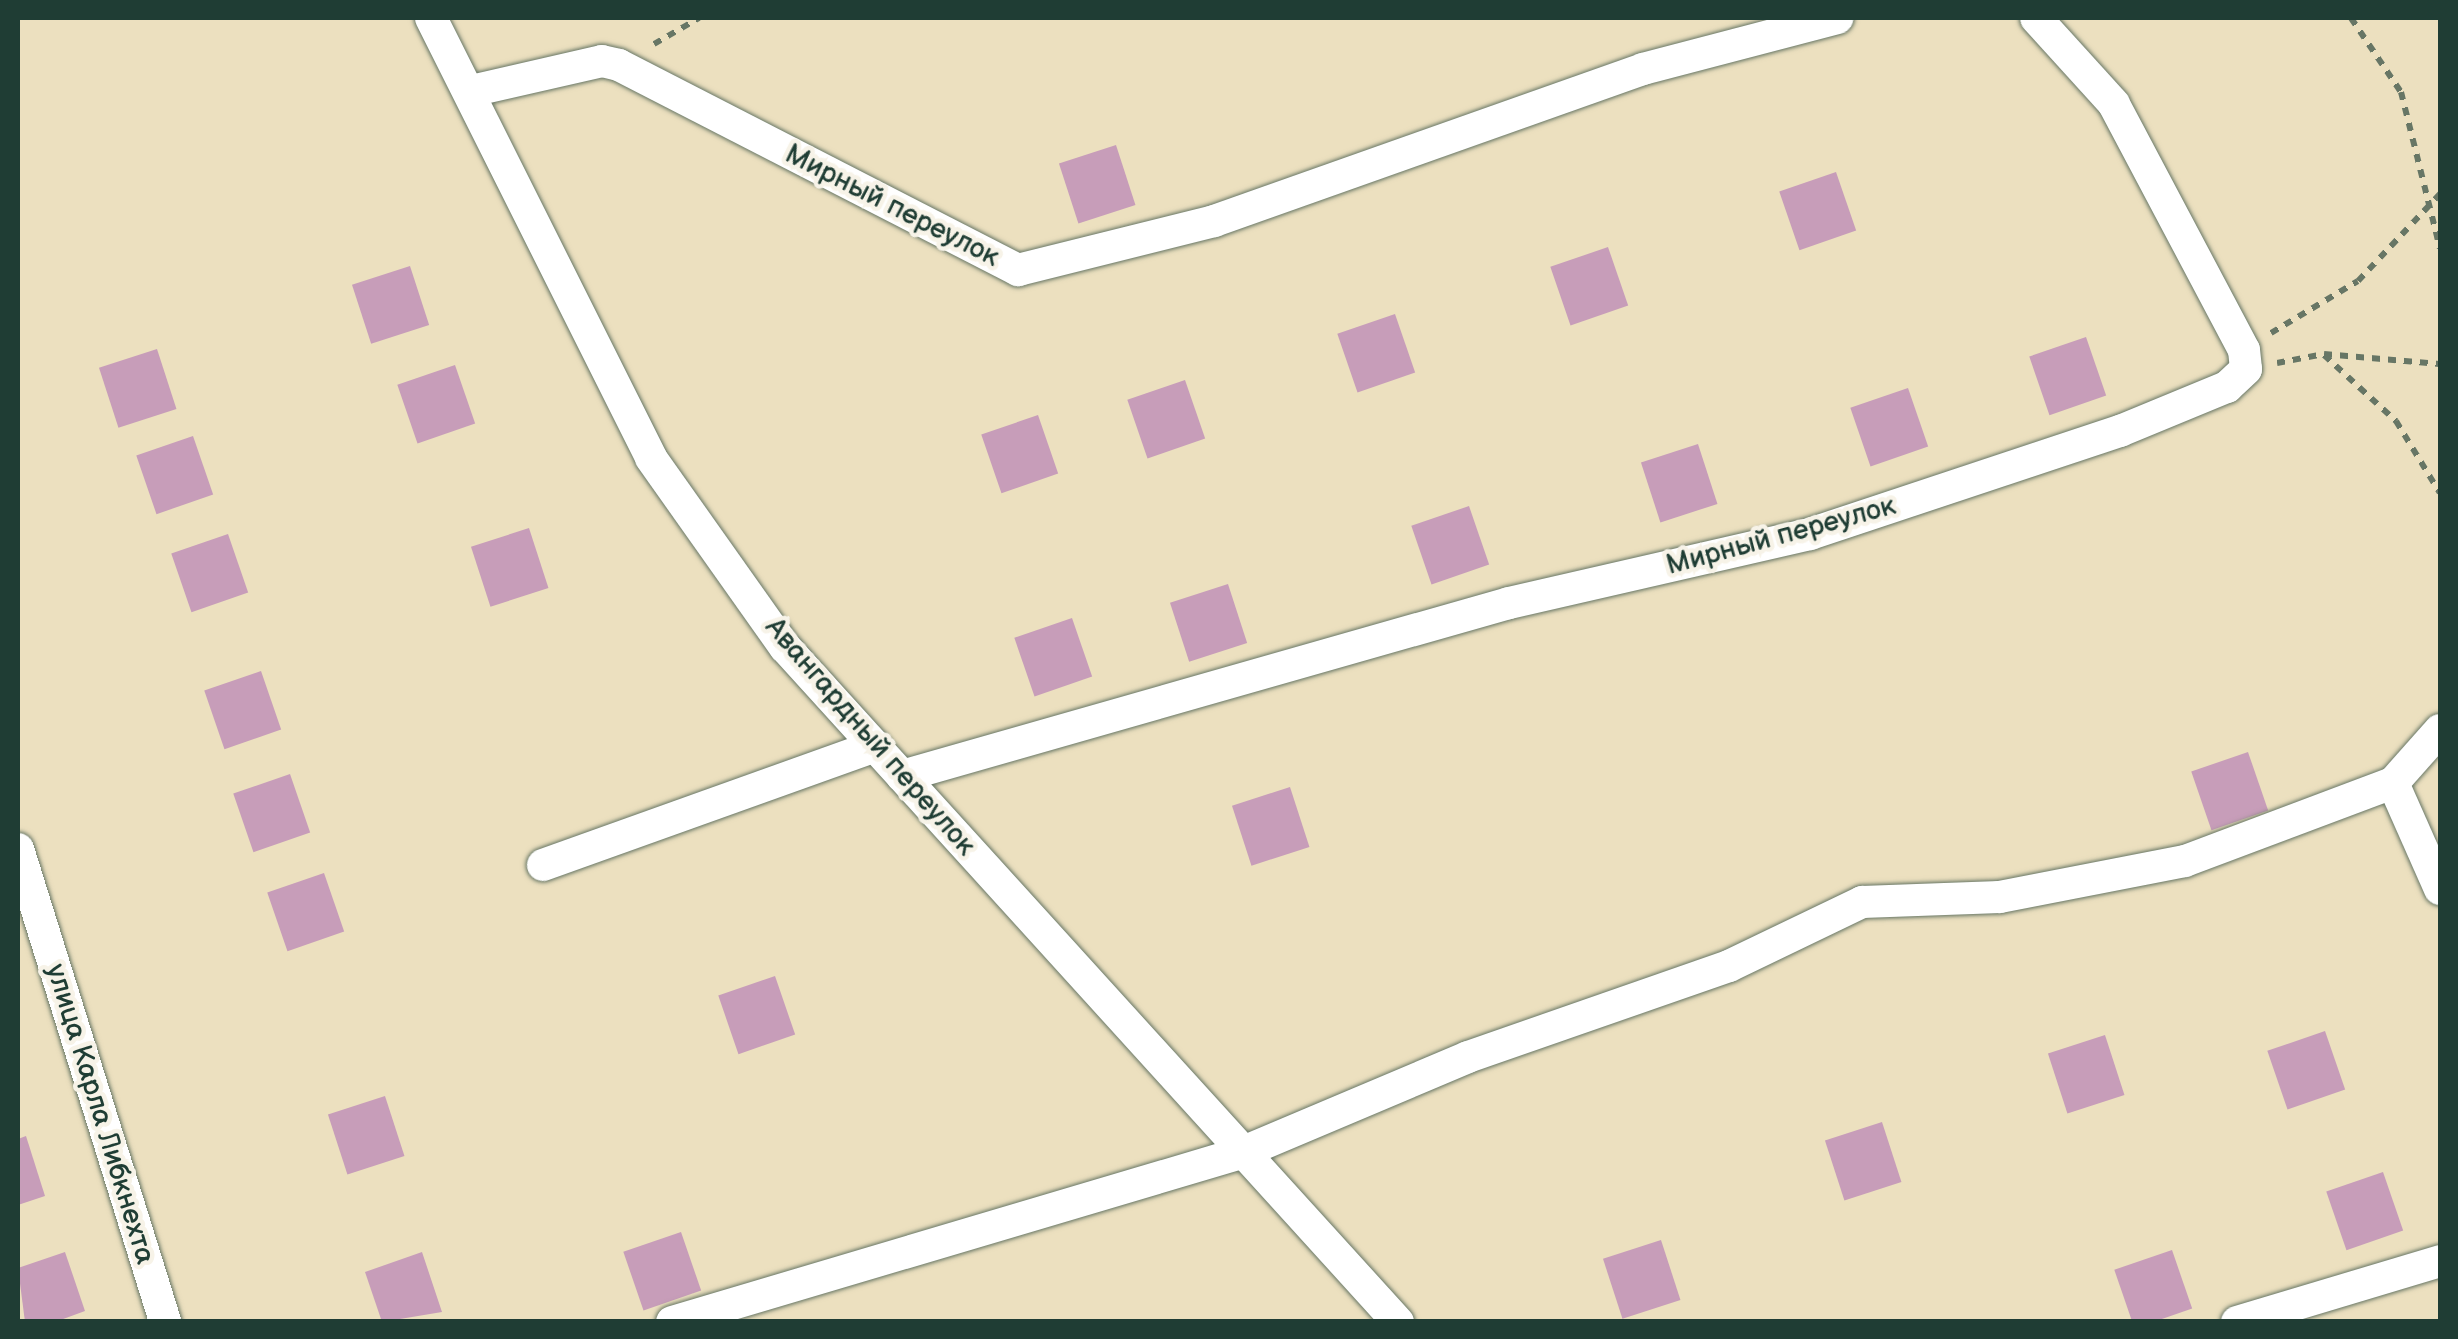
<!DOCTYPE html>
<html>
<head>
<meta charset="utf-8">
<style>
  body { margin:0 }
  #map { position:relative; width:2458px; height:1339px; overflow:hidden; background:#ece0bf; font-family:"Balsamiq Sans",sans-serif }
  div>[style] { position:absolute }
  .building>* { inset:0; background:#c79db9; transform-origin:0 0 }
  .path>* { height:6px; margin-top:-3px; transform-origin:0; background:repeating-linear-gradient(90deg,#677665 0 8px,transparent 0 16px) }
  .roads { filter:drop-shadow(0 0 2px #677665) drop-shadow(0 0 2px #677665) }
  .street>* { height:32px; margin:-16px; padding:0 16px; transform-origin:16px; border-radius:16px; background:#fff }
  span { translate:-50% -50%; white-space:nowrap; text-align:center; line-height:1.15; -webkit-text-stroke:9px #f7f3e8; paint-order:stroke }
  .street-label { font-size:28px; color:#1f3d34 }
  .frame { position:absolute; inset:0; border:20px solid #1f3d34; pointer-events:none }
</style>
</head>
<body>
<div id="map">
  <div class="building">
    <i style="left:1116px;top:145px;width:63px;height:60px;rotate:72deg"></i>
    <i style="left:1836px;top:172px;width:62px;height:60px;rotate:71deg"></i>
    <i style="left:1608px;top:247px;width:62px;height:61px;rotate:71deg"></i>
    <i style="left:410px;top:266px;width:62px;height:61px;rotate:72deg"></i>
    <i style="left:1395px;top:314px;width:62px;height:61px;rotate:71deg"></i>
    <i style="left:2086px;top:337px;width:62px;height:60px;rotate:71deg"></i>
    <i style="left:157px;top:349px;width:63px;height:61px;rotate:72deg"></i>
    <i style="left:455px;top:365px;width:62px;height:61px;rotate:71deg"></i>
    <i style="left:1185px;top:380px;width:62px;height:61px;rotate:71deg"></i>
    <i style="left:1908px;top:388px;width:62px;height:61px;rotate:71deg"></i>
    <i style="left:1038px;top:415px;width:62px;height:60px;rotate:71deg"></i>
    <i style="left:193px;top:436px;width:62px;height:60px;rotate:71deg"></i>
    <i style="left:1698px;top:444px;width:63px;height:60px;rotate:72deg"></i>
    <i style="left:1469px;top:506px;width:62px;height:61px;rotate:71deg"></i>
    <i style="left:529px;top:528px;width:63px;height:61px;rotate:72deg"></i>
    <i style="left:228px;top:534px;width:62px;height:60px;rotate:71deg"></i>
    <i style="left:1228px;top:584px;width:62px;height:61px;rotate:72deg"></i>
    <i style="left:1072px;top:618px;width:62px;height:61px;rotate:71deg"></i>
    <i style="left:261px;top:671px;width:62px;height:60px;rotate:71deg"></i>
    <i style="left:2248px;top:752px;width:62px;height:60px;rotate:71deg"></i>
    <i style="left:290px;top:774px;width:62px;height:60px;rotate:71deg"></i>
    <i style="left:1290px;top:787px;width:63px;height:61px;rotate:72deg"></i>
    <i style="left:324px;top:873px;width:62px;height:60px;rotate:71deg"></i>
    <i style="left:775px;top:976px;width:62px;height:60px;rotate:71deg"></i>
    <i style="left:2325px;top:1031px;width:62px;height:61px;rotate:71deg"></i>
    <i style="left:2105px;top:1035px;width:63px;height:60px;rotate:72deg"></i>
    <i style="left:385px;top:1096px;width:63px;height:60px;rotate:72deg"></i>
    <i style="left:1882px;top:1122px;width:63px;height:60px;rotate:72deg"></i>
    <i style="clip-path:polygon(26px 1136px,45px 1196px,18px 1205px,18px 1139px)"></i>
    <i style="left:2383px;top:1172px;width:62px;height:60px;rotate:71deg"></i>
    <i style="left:681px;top:1232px;width:62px;height:61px;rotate:71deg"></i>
    <i style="left:1661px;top:1240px;width:63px;height:61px;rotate:72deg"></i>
    <i style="left:2172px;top:1250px;width:62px;height:61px;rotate:71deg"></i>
    <i style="clip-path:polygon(65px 1252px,85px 1311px,55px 1322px,25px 1322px,18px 1268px)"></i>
    <i style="clip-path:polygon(422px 1252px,442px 1312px,382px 1322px,365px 1272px)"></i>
  </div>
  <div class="path">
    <i style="left:2351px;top:18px;width:89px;rotate:56deg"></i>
    <i style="left:2401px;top:92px;width:161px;rotate:76deg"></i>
    <i style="left:654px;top:44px;width:52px;rotate:-30deg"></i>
    <i style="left:2271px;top:333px;width:101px;rotate:-30.9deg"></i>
    <i style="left:2358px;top:281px;width:120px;rotate:-46.7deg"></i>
    <i style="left:2324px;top:355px;width:98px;rotate:42.5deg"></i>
    <i style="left:2396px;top:421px;width:84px;rotate:58.6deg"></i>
    <i style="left:2277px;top:363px;width:48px;rotate:-10.8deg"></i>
    <i style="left:2324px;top:354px;width:116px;rotate:4.9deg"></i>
  </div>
  <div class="roads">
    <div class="street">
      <i style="left:431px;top:18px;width:492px;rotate:63.4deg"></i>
      <i style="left:651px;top:458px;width:232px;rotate:54.7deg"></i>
      <i style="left:785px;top:647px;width:912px;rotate:47.76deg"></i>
      <i style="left:471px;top:91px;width:134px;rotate:-12.9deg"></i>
      <i style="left:602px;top:61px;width:17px;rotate:13deg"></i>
      <i style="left:619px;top:65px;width:449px;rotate:27.2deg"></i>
      <i style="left:1018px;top:270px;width:202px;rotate:-14deg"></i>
      <i style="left:1214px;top:221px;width:455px;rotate:-19.5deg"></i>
      <i style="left:1643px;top:69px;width:201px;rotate:-14.7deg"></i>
      <i style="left:902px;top:776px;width:631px;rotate:-15.91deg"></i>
      <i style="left:1509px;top:603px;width:309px;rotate:-12.9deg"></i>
      <i style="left:1810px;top:534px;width:327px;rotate:-18.4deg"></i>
      <i style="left:2120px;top:431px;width:116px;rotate:-22.4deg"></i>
      <i style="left:2227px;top:387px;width:26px;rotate:-43deg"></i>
      <i style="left:2246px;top:369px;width:19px;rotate:-96deg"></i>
      <i style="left:2244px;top:350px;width:278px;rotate:-117.9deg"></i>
      <i style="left:2114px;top:104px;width:116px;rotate:-132.2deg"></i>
      <i style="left:2393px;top:783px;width:116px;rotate:66.1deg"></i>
      <i style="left:18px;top:849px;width:495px;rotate:72.7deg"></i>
      <i style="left:543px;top:865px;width:353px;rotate:-19.7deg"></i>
      <i style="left:672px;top:1322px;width:594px;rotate:-16.54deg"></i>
      <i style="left:1241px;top:1153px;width:246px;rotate:-22.9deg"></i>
      <i style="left:1468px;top:1057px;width:276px;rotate:-19.2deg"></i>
      <i style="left:1729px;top:966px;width:148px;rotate:-25.7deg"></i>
      <i style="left:1862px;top:902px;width:138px;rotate:-2.1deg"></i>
      <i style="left:2000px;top:897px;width:188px;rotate:-11deg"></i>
      <i style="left:2185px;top:861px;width:222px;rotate:-20.6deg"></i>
      <i style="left:2393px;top:783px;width:71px;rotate:-48.4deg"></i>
      <i style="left:2237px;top:1322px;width:212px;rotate:-16.7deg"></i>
    </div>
  </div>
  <div class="street-label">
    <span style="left:892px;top:206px;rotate:27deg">Мирный переулок</span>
    <span style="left:1781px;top:536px;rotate:-15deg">Мирный переулок</span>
    <span style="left:870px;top:737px;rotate:49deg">Авангардный переулок</span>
    <span style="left:100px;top:1114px;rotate:73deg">улица Карла Либкнехта</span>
  </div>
  <div class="frame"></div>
</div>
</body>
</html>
